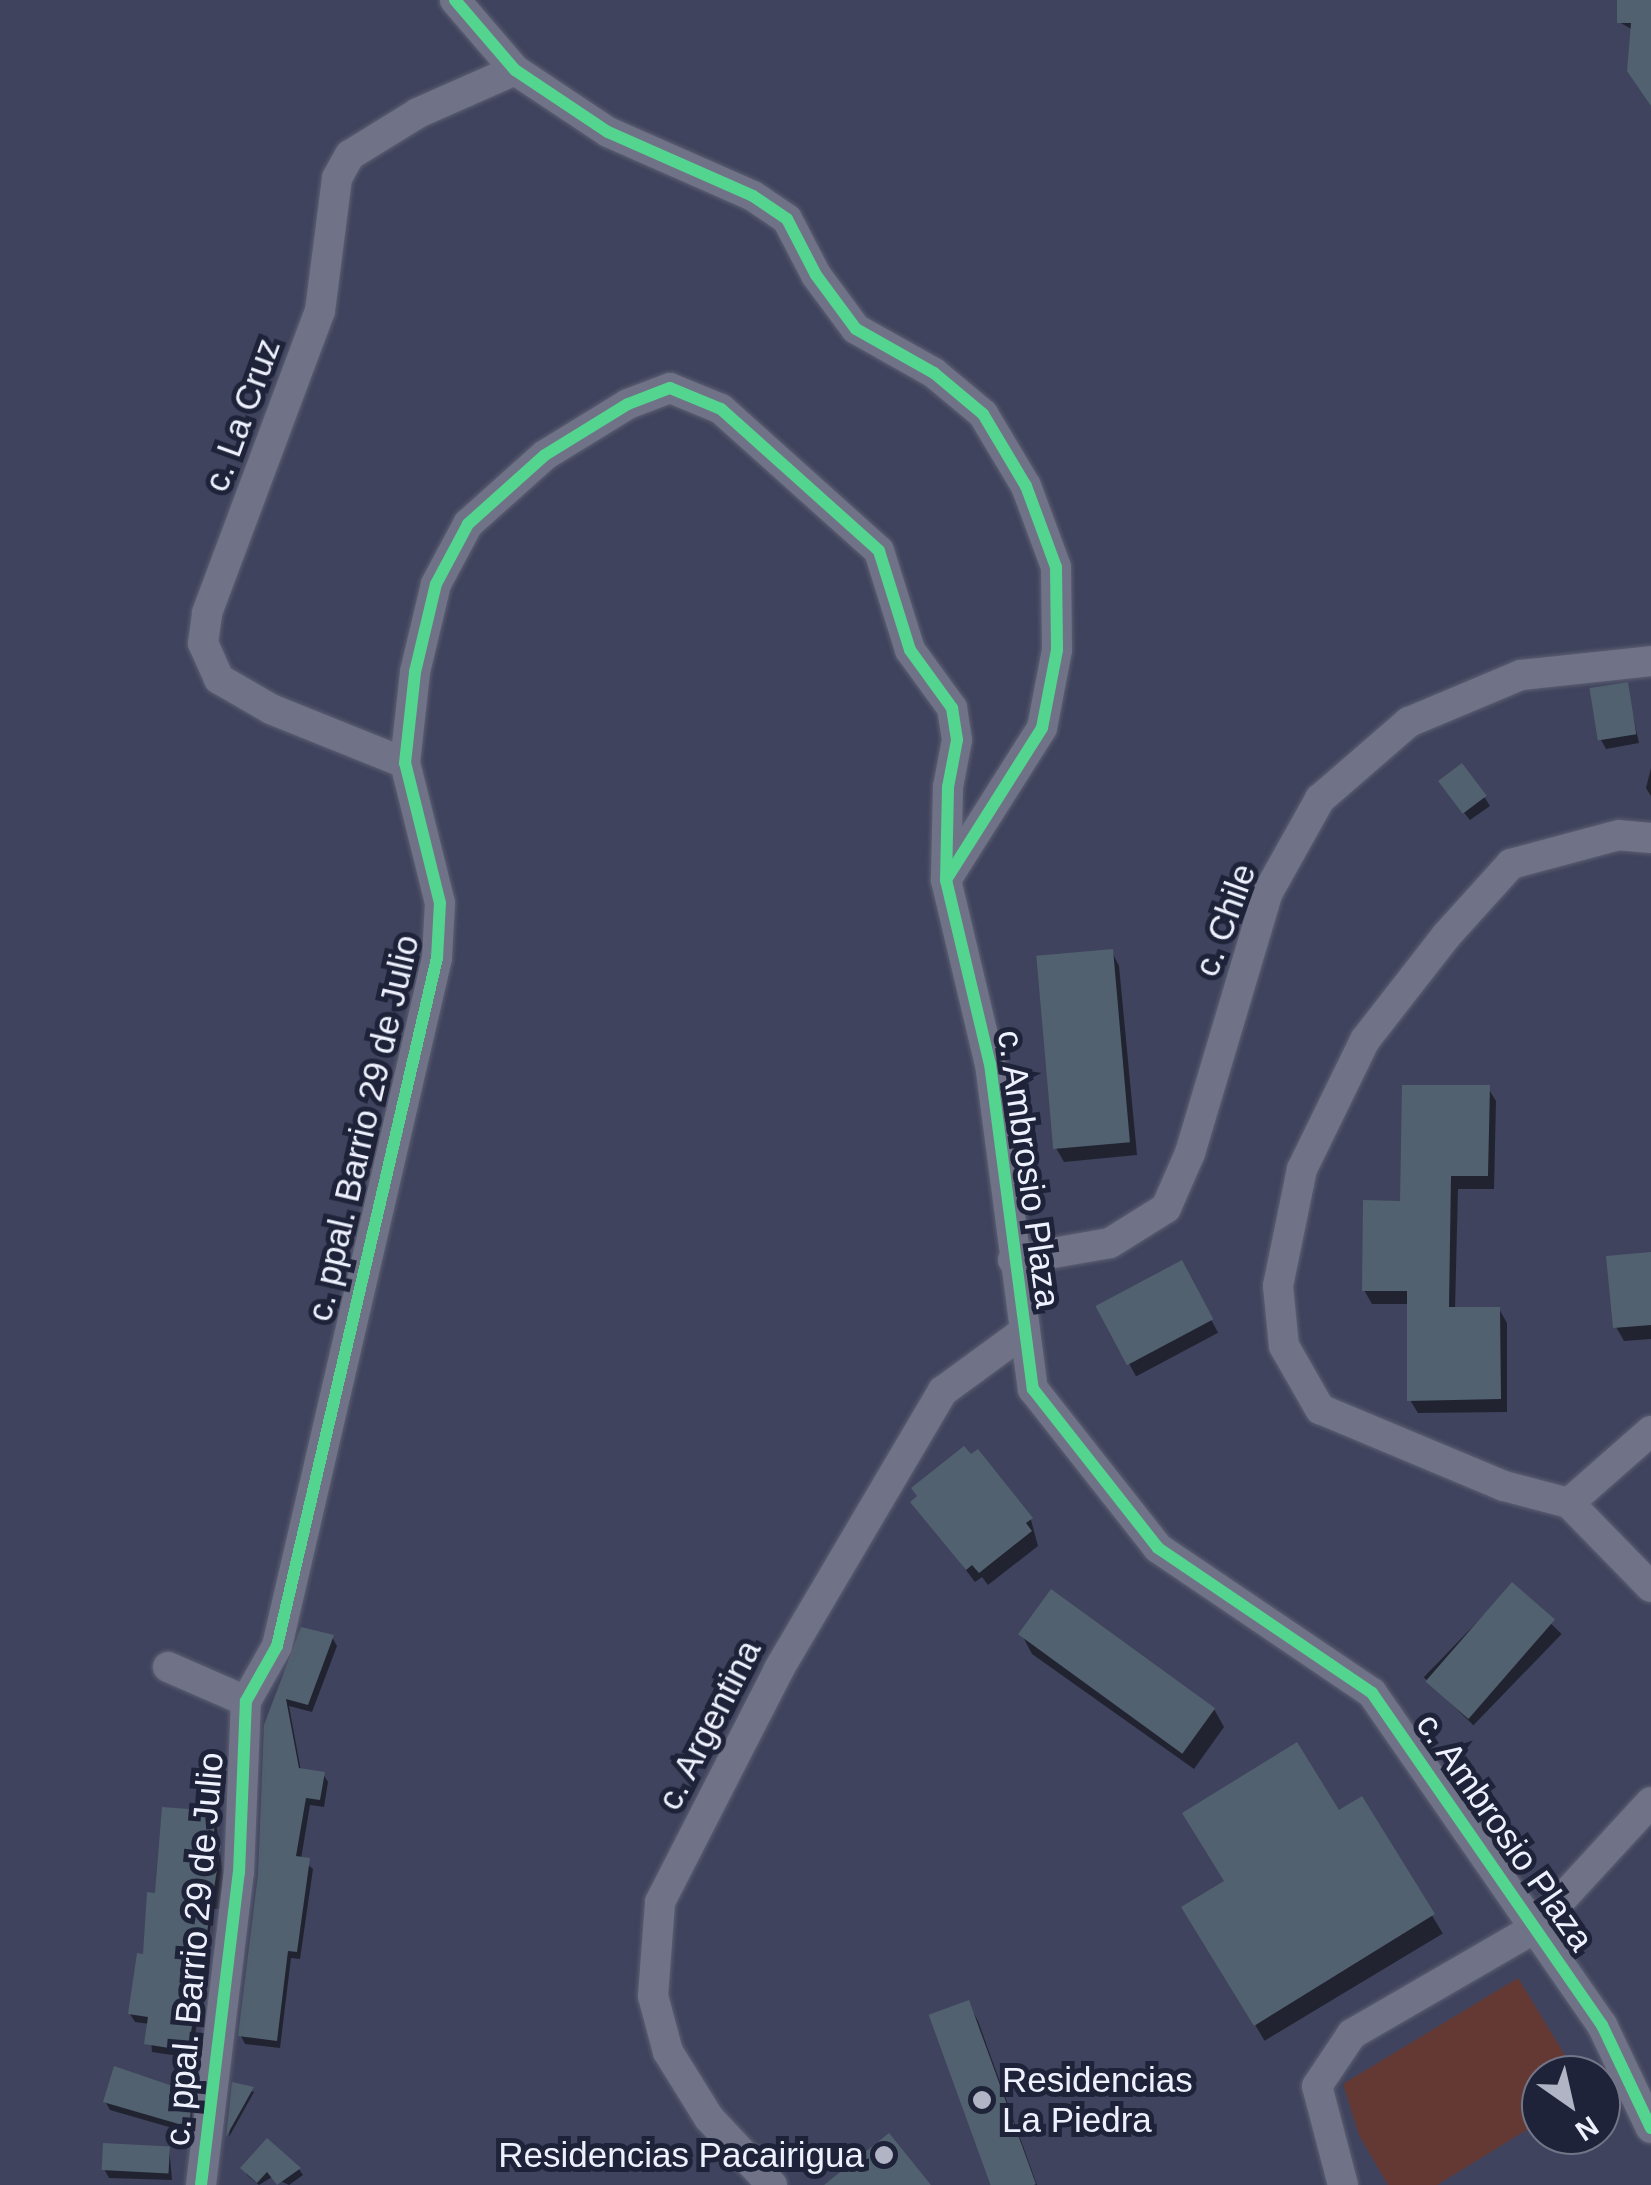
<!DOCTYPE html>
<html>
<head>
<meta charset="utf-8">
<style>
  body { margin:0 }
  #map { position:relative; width:1651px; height:2185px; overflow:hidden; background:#3f435d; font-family:Helvetica,sans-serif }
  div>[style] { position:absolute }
  .green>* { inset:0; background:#653933 }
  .shadow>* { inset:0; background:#0007; transform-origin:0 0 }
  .building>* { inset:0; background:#51616f; transform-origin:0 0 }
  .roads { filter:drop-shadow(0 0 2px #5d5f72) drop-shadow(0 0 2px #5d5f72) }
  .minor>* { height:30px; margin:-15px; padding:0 15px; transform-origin:15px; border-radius:15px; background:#707388 }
  .cycleway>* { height:12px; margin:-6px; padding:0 6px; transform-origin:6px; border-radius:6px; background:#53d58f }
  .dots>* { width:28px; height:28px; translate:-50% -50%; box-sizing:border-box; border:5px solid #1f2339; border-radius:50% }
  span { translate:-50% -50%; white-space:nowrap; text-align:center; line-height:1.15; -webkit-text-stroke:10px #1f2339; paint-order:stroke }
  .street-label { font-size:35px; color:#eef1fd }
  .poi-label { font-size:35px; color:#eef1fd }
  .left { translate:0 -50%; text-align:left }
  .right { translate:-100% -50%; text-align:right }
  .north { position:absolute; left:1521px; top:2055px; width:100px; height:100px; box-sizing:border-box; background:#1f2339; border:2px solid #727587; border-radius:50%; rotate:146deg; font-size:28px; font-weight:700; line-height:40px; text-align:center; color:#eef1fd }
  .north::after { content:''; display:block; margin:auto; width:35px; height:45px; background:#b1b4c5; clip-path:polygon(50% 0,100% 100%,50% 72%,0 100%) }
</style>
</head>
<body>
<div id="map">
  <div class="green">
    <i style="clip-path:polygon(1518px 1978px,1577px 2075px,1541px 2075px,1541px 2121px,1437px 2185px,1388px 2185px,1359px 2135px,1343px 2084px)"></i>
  </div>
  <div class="shadow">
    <i style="clip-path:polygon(1620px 0,1651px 4px,1651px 103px,1633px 30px,1619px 22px)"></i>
    <i style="clip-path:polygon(1626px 685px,1639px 743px,1606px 749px,1601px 740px)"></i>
    <i style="clip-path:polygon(1651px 768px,1651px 796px,1646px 788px)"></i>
    <i style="clip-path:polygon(1446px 790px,1485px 798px,1490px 806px,1470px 820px)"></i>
    <i style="clip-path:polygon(1112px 952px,1119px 966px,1137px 1155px,1064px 1162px,1056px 1148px)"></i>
    <i style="clip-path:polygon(1488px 1088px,1496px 1101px,1494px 1189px,1458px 1189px,1455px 1310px,1499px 1309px,1507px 1323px,1507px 1412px,1418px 1413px,1410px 1400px,1409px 1304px,1372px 1304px,1364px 1290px,1402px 1203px)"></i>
    <i style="clip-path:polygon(1651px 1255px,1651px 1339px,1624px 1341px,1616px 1327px)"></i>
    <i style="left:1181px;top:1263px;width:79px;height:93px;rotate:62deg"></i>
    <i style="clip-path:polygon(914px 1502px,1031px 1520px,1038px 1546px,988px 1585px,982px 1577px,975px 1582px)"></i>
    <i style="left:1512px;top:1586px;width:69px;height:127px;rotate:44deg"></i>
    <i style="clip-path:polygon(302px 1630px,332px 1637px,337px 1646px,312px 1712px,289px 1706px,301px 1771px,323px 1774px,328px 1782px,324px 1807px,310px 1805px,301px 1859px,313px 1869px,300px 1959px,291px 1958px,280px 2048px,245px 2044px,241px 2036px,260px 1874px,266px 1726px)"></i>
    <i style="clip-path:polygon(1022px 1635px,1214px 1709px,1224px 1727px,1194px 1769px,1032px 1654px)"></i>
    <i style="left:1362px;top:1799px;width:157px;height:208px;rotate:59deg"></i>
    <i style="clip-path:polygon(215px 1814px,224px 1882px,220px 1909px,213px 1909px,192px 2058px,152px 2052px,150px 2024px,135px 2022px,130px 2014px,157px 1896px)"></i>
    <i style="clip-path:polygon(968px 2003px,978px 2021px,1037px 2185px,992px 2185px)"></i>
    <i style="clip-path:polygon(235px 2085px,254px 2092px,229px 2137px)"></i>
    <i style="clip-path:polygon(192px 2095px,193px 2134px,110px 2110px,105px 2101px)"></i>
    <i style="clip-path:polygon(267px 2141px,299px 2169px,303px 2175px,289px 2185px,272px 2177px,259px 2185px,247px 2175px,243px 2168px)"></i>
    <i style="clip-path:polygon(169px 2148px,172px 2180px,109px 2178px,104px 2169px)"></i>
  </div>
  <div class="building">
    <i style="clip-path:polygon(1617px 0,1651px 0,1651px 106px,1627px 71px,1631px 23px,1617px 23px)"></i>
    <i style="left:1628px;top:682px;width:53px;height:39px;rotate:81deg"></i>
    <i style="left:1462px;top:763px;width:41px;height:30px;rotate:53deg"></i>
    <i style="left:1113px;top:949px;width:194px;height:77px;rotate:85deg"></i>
    <i style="clip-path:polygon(1402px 1085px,1490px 1085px,1488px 1176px,1451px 1176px,1449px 1307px,1500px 1307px,1501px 1399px,1407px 1401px,1407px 1291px,1362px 1291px,1363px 1200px,1400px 1201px)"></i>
    <i style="clip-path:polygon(1651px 1252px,1651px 1325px,1613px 1328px,1606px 1256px)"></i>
    <i style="left:1182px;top:1260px;width:67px;height:98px;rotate:62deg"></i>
    <i style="clip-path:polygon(964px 1446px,971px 1454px,978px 1449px,1033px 1518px,1026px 1523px,1032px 1531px,979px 1573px,972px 1565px,966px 1570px,910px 1502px,917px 1496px,911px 1488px)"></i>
    <i style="left:1512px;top:1582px;width:57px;height:132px;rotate:41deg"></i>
    <i style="left:1051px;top:1589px;width:203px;height:56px;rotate:36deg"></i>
    <i style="clip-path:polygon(301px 1627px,334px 1635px,308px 1705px,286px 1699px,299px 1768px,325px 1772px,320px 1800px,306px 1798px,296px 1856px,310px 1858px,297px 1952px,288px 1951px,277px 2041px,238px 2036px,258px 1874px,264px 1725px)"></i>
    <i style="clip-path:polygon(1297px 1742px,1339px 1810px,1362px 1796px,1435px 1914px,1254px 2026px,1181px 1907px,1224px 1881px,1182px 1813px)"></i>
    <i style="clip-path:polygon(162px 1807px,216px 1811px,213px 1844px,221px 1845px,188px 2051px,144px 2044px,148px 2017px,128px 2014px,137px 1953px,143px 1954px,147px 1892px,155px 1893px)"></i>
    <i style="left:969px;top:2000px;width:196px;height:43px;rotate:70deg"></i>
    <i style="clip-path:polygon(114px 2066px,193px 2093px,189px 2127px,103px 2102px)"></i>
    <i style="clip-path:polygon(232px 2082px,254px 2087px,226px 2137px)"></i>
    <i style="clip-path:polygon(889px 2133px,931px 2185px,824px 2185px)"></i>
    <i style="clip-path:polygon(267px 2138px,301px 2168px,277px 2185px,267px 2172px,257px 2183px,240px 2168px)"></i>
    <i style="left:103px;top:2143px;width:67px;height:27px;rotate:3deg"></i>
  </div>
  <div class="roads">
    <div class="minor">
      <i style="left:455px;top:0;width:92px;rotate:49.4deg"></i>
      <i style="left:515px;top:70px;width:112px;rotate:33.7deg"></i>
      <i style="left:608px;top:132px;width:158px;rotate:23.8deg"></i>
      <i style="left:753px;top:196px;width:41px;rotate:34.1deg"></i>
      <i style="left:787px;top:219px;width:63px;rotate:62.6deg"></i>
      <i style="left:816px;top:275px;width:67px;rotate:53.5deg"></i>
      <i style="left:856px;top:329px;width:90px;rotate:29.4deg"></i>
      <i style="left:934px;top:373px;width:64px;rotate:39.9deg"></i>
      <i style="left:983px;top:414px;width:84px;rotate:59.2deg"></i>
      <i style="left:1026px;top:486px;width:86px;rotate:69.7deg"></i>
      <i style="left:1056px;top:567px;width:83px;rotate:89.3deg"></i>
      <i style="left:1057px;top:650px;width:79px;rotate:100.9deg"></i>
      <i style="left:1042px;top:728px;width:180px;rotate:122.3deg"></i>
      <i style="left:946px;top:880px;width:189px;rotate:76.6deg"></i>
      <i style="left:990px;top:1064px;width:328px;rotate:82.5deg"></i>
      <i style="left:1033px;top:1389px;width:202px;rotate:51.8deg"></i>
      <i style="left:1158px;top:1548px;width:258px;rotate:34.1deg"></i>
      <i style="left:1372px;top:1693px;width:404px;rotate:55.3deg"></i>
      <i style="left:1602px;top:2025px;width:114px;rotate:64.6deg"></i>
      <i style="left:405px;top:763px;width:144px;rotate:-158.1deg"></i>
      <i style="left:271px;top:709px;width:60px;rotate:-150deg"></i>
      <i style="left:219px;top:679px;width:39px;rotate:-114deg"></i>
      <i style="left:203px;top:643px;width:30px;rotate:-82deg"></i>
      <i style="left:207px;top:613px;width:322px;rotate:-69.5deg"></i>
      <i style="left:320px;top:311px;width:134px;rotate:-82.7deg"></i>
      <i style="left:337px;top:178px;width:26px;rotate:-61deg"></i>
      <i style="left:350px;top:155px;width:80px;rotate:-31.7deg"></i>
      <i style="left:418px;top:113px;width:106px;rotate:-23.9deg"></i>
      <i style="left:1651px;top:838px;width:32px;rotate:-175deg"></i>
      <i style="left:1619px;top:835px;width:112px;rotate:165deg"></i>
      <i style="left:1511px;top:864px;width:97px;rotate:132.1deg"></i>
      <i style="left:1446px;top:936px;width:132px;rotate:127.9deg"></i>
      <i style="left:1365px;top:1040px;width:144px;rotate:116deg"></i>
      <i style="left:1302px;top:1169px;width:119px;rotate:101.6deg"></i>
      <i style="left:1278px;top:1286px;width:60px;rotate:84.3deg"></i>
      <i style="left:1284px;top:1346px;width:73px;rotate:60.3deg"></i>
      <i style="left:1320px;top:1409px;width:199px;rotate:22.7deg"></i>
      <i style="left:1504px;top:1486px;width:67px;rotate:14.7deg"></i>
      <i style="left:1569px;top:1503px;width:117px;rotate:45.7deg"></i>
      <i style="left:1013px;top:1260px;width:98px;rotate:-9.9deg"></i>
      <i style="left:1110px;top:1243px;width:66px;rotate:-32deg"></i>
      <i style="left:1166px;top:1208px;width:60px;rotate:-66.4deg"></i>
      <i style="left:1190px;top:1153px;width:272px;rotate:-73.4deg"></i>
      <i style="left:1268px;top:892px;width:107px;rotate:-60.8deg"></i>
      <i style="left:1320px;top:799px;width:118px;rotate:-40.9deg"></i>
      <i style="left:1409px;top:722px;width:121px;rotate:-22.8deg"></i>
      <i style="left:1521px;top:675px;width:131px;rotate:-6.1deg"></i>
      <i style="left:1569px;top:1503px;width:109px;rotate:-41.3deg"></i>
      <i style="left:168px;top:1667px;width:85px;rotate:23.6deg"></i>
      <i style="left:201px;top:2185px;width:314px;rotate:-83.1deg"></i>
      <i style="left:239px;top:1873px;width:172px;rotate:-87.7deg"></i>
      <i style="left:246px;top:1701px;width:63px;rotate:-60.6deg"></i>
      <i style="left:277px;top:1646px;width:706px;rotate:-76.91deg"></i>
      <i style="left:437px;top:958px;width:55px;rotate:-86.9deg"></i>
      <i style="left:440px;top:903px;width:144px;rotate:-104deg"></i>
      <i style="left:405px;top:763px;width:92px;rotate:-83.7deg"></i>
      <i style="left:415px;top:672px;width:90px;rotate:-76.6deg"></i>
      <i style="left:436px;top:584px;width:68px;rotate:-61.9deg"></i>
      <i style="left:468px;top:524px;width:103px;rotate:-41.9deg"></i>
      <i style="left:545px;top:455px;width:97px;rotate:-31.6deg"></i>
      <i style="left:628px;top:404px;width:45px;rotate:-20.9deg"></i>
      <i style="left:670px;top:388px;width:55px;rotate:22.4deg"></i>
      <i style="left:721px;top:409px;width:212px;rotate:41.9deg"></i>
      <i style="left:879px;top:551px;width:104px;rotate:72.6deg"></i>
      <i style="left:910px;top:650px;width:72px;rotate:54.1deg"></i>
      <i style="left:952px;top:708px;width:32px;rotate:81deg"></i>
      <i style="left:957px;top:740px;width:48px;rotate:100.8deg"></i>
      <i style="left:948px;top:787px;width:91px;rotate:91.3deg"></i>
      <i style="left:772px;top:2185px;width:92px;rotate:-133.2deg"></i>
      <i style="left:709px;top:2118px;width:78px;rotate:-121.8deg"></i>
      <i style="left:668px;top:2052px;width:58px;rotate:-105deg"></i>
      <i style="left:653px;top:1996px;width:94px;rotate:-85.7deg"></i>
      <i style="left:660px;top:1902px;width:262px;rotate:-62.9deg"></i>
      <i style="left:779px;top:1669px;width:323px;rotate:-59.5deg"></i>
      <i style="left:943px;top:1391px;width:97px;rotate:-36.2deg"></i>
      <i style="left:1343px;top:2185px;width:102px;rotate:-104.7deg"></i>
      <i style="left:1317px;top:2086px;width:63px;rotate:-56.1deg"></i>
      <i style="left:1352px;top:2034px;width:211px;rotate:-30.1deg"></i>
      <i style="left:1535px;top:1928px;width:171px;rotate:-47.4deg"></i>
    </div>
  </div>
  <div class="cycleway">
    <i style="left:455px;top:0;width:92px;rotate:49.4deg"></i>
    <i style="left:515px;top:70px;width:112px;rotate:33.7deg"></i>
    <i style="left:608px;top:132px;width:158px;rotate:23.8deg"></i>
    <i style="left:753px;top:196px;width:41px;rotate:34.1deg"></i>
    <i style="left:787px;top:219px;width:63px;rotate:62.6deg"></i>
    <i style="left:816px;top:275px;width:67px;rotate:53.5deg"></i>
    <i style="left:856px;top:329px;width:90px;rotate:29.4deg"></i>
    <i style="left:934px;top:373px;width:64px;rotate:39.9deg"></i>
    <i style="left:983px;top:414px;width:84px;rotate:59.2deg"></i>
    <i style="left:1026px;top:486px;width:86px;rotate:69.7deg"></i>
    <i style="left:1056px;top:567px;width:83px;rotate:89.3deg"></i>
    <i style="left:1057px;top:650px;width:79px;rotate:100.9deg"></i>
    <i style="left:1042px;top:728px;width:180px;rotate:122.3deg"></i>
    <i style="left:946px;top:880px;width:189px;rotate:76.6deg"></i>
    <i style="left:990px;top:1064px;width:328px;rotate:82.5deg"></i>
    <i style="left:1033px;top:1389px;width:202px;rotate:51.8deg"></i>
    <i style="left:1158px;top:1548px;width:258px;rotate:34.1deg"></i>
    <i style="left:1372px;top:1693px;width:404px;rotate:55.3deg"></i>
    <i style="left:1602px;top:2025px;width:114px;rotate:64.6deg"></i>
    <i style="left:201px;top:2185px;width:314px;rotate:-83.1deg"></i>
    <i style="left:239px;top:1873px;width:172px;rotate:-87.7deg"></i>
    <i style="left:246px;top:1701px;width:63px;rotate:-60.6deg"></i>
    <i style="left:277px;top:1646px;width:706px;rotate:-76.91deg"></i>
    <i style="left:437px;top:958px;width:55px;rotate:-86.9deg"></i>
    <i style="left:440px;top:903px;width:144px;rotate:-104deg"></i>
    <i style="left:405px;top:763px;width:92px;rotate:-83.7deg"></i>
    <i style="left:415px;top:672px;width:90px;rotate:-76.6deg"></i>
    <i style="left:436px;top:584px;width:68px;rotate:-61.9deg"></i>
    <i style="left:468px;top:524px;width:103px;rotate:-41.9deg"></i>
    <i style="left:545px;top:455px;width:97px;rotate:-31.6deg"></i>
    <i style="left:628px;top:404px;width:45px;rotate:-20.9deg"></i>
    <i style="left:670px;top:388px;width:55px;rotate:22.4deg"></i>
    <i style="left:721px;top:409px;width:212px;rotate:41.9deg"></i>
    <i style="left:879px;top:551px;width:104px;rotate:72.6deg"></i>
    <i style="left:910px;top:650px;width:72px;rotate:54.1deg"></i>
    <i style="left:952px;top:708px;width:32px;rotate:81deg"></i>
    <i style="left:957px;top:740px;width:48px;rotate:100.8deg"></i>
    <i style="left:948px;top:787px;width:93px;rotate:91.2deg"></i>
  </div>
  <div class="dots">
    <i style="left:982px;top:2100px;background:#b1b4c5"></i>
    <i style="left:884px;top:2155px;background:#b1b4c5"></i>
  </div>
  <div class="street-label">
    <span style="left:242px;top:415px;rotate:-70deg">c. La Cruz</span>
    <span style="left:1225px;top:920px;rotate:-70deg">c. Chile</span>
    <span style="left:363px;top:1128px;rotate:-77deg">c. ppal. Barrio 29 de Julio</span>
    <span style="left:1029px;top:1169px;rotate:82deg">c. Ambrosio Plaza</span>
    <span style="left:709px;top:1725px;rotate:-63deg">c. Argentina</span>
    <span style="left:1505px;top:1832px;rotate:55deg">c. Ambrosio Plaza</span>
    <span style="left:194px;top:1949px;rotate:-85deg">c. ppal. Barrio 29 de Julio</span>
  </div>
  <div class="poi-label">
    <span class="left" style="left:1002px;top:2100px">Residencias<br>La Piedra</span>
    <span class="right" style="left:864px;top:2155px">Residencias Pacairigua</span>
  </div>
  <div class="north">N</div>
</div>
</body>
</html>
